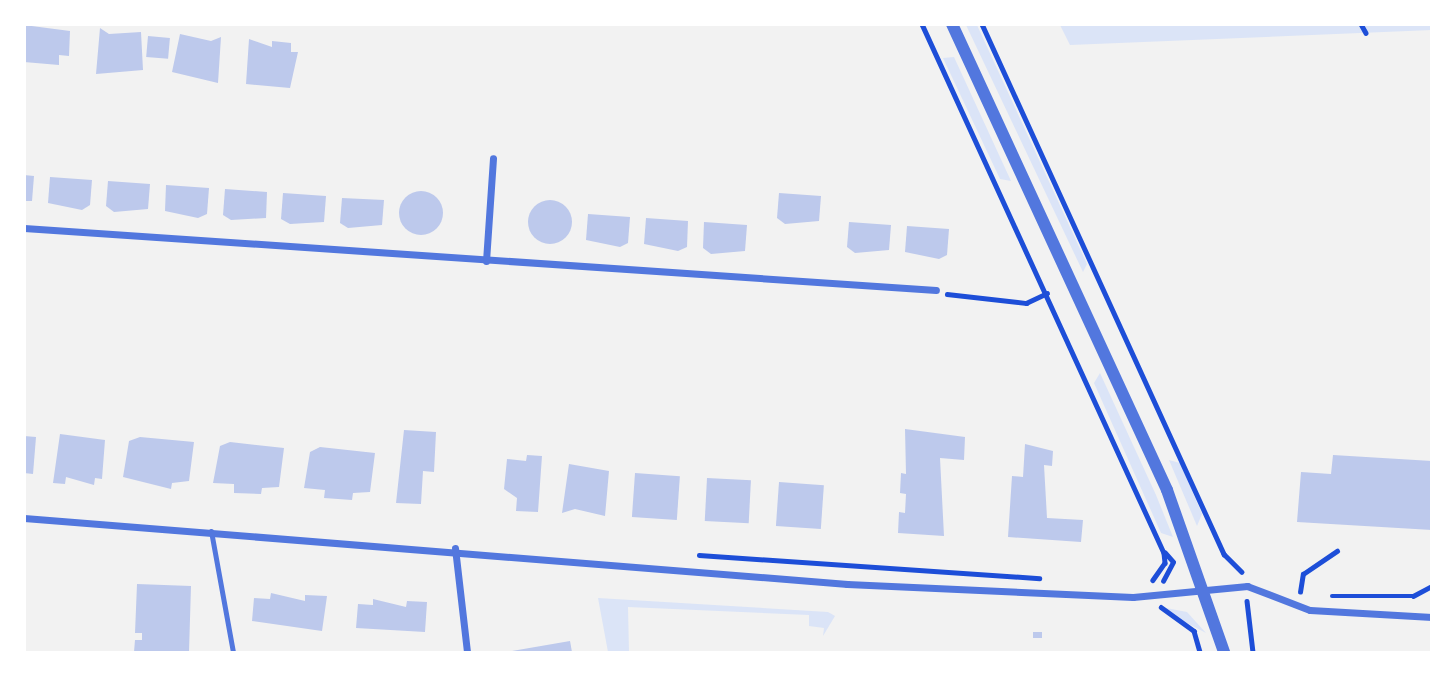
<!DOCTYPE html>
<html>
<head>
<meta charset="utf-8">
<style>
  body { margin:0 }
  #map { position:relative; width:1456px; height:677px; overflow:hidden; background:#f2f2f2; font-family:"Alegreya Sans",sans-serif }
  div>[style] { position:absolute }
  .green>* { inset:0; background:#dbe4f7 }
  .building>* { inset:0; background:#bdc9ec; transform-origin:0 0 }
  .round { border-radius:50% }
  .path>* { height:4.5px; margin:-2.25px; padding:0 2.25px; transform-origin:2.25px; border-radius:2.25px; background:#1d4ed8 }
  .service>* { height:5px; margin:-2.5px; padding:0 2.5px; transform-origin:2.5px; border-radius:2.5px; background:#5277de }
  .minor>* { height:7px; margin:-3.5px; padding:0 3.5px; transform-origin:3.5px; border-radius:3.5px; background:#5277de }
  .tertiary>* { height:12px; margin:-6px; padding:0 6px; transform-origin:6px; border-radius:6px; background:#5277de }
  span { translate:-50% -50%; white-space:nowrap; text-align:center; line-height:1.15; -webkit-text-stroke:7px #fff; paint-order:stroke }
  .frame { position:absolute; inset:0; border:26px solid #fff; pointer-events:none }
</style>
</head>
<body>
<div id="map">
  <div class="green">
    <i style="clip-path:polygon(1431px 24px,1432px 30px,1070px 45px,1060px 25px)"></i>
    <i style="clip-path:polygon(966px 25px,977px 25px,1087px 264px,1083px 272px)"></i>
    <i style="clip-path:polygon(954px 57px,1011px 181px,1000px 179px,943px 58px)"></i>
    <i style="clip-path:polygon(1100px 373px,1156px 495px,1173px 537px,1161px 533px,1094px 383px)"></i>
    <i style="clip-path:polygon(1169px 460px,1180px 463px,1202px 514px,1197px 526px)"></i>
    <i style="clip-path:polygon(598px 598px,828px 612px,835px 616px,823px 636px,824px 628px,809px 626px,809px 615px,628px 607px,629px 652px,608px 652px)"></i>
    <i style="clip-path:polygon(1166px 608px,1187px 612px,1206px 633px,1166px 612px)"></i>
  </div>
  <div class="building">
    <i style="clip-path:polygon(24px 25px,70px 31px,69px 56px,59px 55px,59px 65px,24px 62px)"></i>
    <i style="clip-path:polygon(100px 28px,109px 34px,141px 32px,143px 70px,96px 74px)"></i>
    <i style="clip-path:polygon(180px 34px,211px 41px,221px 37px,218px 83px,172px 72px)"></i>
    <i style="left:148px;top:36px;width:22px;height:21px;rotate:5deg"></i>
    <i style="clip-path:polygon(249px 39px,272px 47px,272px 41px,291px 43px,291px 52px,298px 52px,290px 88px,246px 84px)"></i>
    <i style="clip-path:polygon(24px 175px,34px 176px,32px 201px,24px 201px)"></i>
    <i style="clip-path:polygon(50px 177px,92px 180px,90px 205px,82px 210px,48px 203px)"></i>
    <i style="clip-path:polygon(108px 181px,150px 184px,148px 209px,114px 212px,106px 206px)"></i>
    <i style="clip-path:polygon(166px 185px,209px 188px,207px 214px,198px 218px,165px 211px)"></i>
    <i style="clip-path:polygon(225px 189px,267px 192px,266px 218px,231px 220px,223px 215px)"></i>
    <i class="round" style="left:399px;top:191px;width:44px;height:44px"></i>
    <i style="clip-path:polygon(283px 193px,326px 196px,324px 222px,290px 224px,281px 219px)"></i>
    <i style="clip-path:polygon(779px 193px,821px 196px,819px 221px,785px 224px,777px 218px)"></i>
    <i style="clip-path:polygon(342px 198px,384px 200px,382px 225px,348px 228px,340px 223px)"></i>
    <i class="round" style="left:528px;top:200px;width:44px;height:44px"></i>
    <i style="clip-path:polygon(588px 214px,630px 217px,628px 243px,620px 247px,586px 240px)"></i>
    <i style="clip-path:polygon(646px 218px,688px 221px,687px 247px,678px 251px,644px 244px)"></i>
    <i style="clip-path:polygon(704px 222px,747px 225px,745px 251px,711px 254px,703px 248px)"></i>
    <i style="clip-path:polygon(849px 222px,891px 225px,889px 250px,855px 253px,847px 247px)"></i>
    <i style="clip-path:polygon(907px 226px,949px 229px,947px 255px,939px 259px,905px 252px)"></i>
    <i style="clip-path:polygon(905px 429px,965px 437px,964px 460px,940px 458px,944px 536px,898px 533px,899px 512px,905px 513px,906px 494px,900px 493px,901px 473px,906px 474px)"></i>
    <i style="clip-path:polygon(404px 430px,436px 432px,434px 472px,423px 471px,421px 504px,396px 503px)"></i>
    <i style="clip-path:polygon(60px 434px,105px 440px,102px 479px,95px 478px,94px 485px,66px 477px,65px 484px,53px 483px)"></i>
    <i style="clip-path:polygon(24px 436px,36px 437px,33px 474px,24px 473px)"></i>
    <i style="clip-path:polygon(140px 437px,194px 442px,189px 481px,172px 483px,171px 489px,123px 477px,129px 441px)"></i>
    <i style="clip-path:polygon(230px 442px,284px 448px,279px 487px,262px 488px,261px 494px,234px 493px,234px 484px,213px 483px,220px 446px)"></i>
    <i style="clip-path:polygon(1025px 444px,1053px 451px,1052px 466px,1044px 465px,1047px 518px,1083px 520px,1081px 542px,1008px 537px,1012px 476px,1023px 477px)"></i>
    <i style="clip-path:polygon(320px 447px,375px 453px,370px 492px,353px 493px,352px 500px,324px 498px,325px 490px,304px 488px,310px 452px)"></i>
    <i style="clip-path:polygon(527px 455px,542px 456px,538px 512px,516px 511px,517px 498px,504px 489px,507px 459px,526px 461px)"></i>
    <i style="clip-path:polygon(1333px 455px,1432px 461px,1432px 530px,1297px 522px,1301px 472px,1331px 474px)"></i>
    <i style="clip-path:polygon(569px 464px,609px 471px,605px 516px,575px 509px,562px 513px)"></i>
    <i style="left:635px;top:473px;width:45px;height:44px;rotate:4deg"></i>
    <i style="left:707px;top:478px;width:44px;height:43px;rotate:3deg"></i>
    <i style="left:779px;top:482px;width:45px;height:44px;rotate:4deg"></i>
    <i style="clip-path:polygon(137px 584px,191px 586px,189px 652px,134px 652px,135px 640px,142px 640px,142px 633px,135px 633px)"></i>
    <i style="clip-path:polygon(271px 593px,305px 601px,305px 595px,327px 596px,322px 631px,252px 621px,254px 598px,270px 599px)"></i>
    <i style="clip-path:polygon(373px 599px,406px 607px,407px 601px,427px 602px,425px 632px,356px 628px,358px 604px,373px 605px)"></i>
    <i style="left:1033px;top:632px;width:9px;height:6px"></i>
    <i style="clip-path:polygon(570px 641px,572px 652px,512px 652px,512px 651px)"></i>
  </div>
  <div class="path">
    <i style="left:922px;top:24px;width:582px;rotate:65.42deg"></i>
    <i style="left:1164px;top:553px;width:10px;rotate:84deg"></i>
    <i style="left:1165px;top:563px;width:21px;rotate:125deg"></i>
    <i style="left:982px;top:24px;width:583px;rotate:65.46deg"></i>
    <i style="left:1224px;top:554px;width:25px;rotate:45deg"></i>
    <i style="left:1361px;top:24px;width:10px;rotate:61deg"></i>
    <i style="left:947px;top:294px;width:80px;rotate:6.5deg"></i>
    <i style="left:1026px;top:303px;width:23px;rotate:-25deg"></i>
    <i style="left:699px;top:555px;width:341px;rotate:3.9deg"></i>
    <i style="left:1163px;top:581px;width:21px;rotate:-62deg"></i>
    <i style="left:1173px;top:562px;width:12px;rotate:-132deg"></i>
    <i style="left:1300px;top:592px;width:18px;rotate:-81deg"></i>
    <i style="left:1303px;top:574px;width:41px;rotate:-34.1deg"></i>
    <i style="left:1332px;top:596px;width:81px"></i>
    <i style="left:1413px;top:596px;width:21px;rotate:-28deg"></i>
    <i style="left:1247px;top:601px;width:51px;rotate:83.3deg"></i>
    <i style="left:1161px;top:607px;width:41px;rotate:36deg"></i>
    <i style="left:1194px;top:631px;width:22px;rotate:74deg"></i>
  </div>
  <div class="service">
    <i style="left:211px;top:531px;width:123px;rotate:79.7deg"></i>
  </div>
  <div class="minor">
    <i style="left:24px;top:228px;width:914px;rotate:3.89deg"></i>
    <i style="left:486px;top:261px;width:103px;rotate:-86.1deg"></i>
    <i style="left:24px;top:518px;width:826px;rotate:4.58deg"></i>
    <i style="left:847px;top:584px;width:286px;rotate:2.6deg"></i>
    <i style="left:1133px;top:597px;width:115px;rotate:-5.5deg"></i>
    <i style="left:1247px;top:586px;width:67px;rotate:20.9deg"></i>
    <i style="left:1310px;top:610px;width:122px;rotate:3.3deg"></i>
    <i style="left:455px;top:548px;width:105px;rotate:83.4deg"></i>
  </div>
  <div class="tertiary">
    <i style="left:952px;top:24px;width:513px;rotate:65.23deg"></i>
    <i style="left:1167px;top:490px;width:172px;rotate:70.6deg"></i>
  </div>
  <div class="frame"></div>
</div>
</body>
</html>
